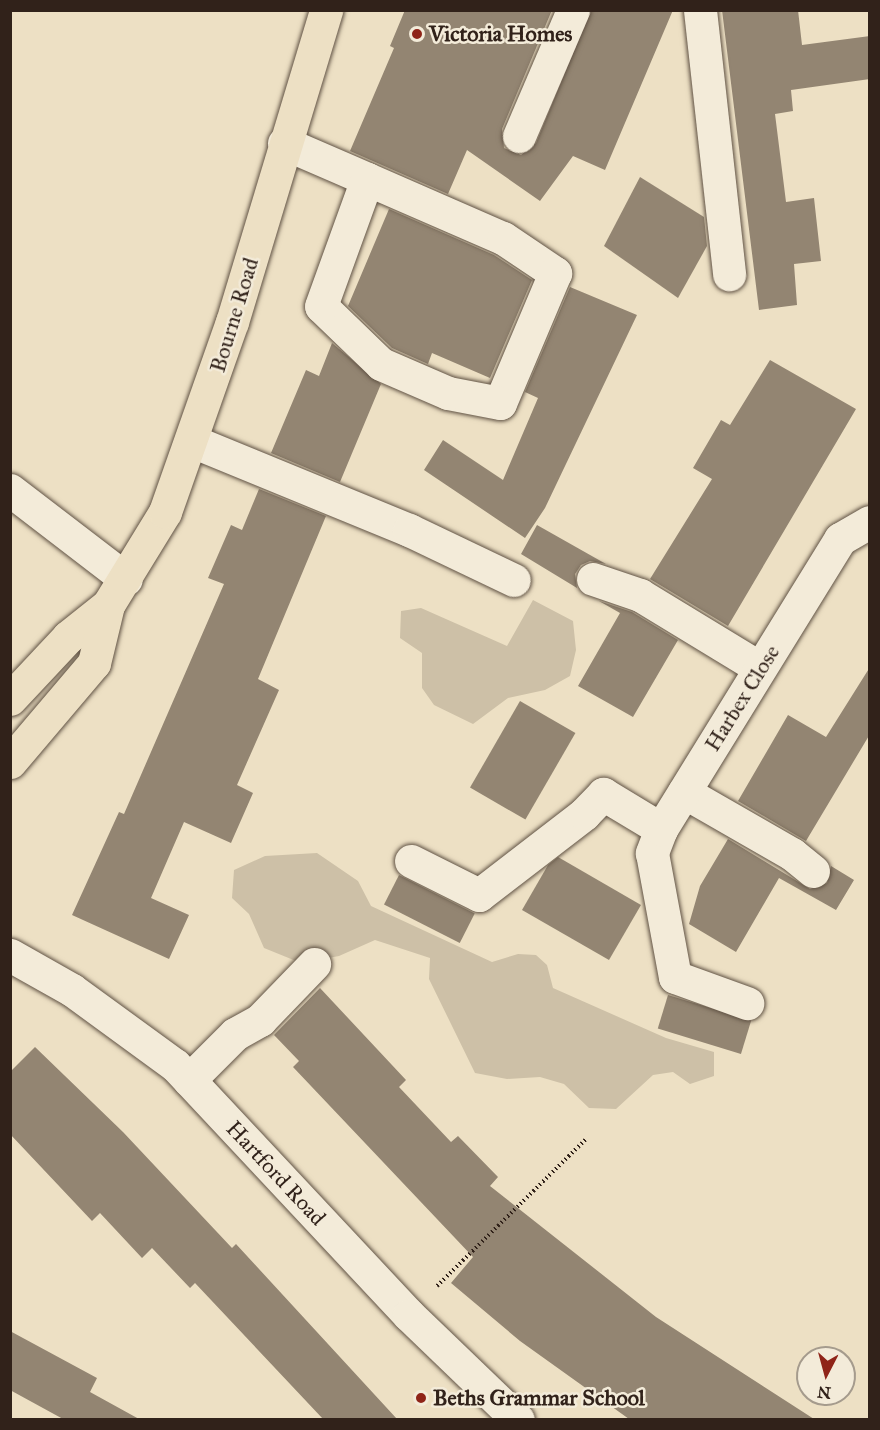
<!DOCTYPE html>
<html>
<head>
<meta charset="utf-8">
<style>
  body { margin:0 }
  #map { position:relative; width:880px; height:1430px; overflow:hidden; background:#ede0c4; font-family:"IM FELL Great Primer",serif }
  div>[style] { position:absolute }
  .green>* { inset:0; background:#cdc0a7 }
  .building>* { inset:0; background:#938572; transform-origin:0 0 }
  .path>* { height:4px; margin-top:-2px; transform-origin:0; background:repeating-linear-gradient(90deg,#31221a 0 1.5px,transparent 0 4.5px) }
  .roads { filter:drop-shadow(0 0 2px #605244) drop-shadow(0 0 2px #605244) }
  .minor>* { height:33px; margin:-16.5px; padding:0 16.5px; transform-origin:16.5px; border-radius:16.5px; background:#f3ebd9 }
  .major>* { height:33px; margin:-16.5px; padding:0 16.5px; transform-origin:16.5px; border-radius:16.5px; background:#ede0c4 }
  .dots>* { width:16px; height:16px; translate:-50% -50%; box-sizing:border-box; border:3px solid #f3ebd9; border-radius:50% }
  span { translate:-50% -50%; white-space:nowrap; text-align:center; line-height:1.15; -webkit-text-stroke:5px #f3ebd9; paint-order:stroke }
  .poi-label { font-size:22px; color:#31221a; font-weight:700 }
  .left { translate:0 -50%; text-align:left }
  .street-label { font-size:22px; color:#31221a }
  .frame { position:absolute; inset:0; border:12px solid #31221a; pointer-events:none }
  .north { position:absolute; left:796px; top:1346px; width:60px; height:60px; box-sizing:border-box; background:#f3ebd9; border:2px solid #a59b8d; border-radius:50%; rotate:186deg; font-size:16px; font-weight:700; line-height:24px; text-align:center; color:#31221a }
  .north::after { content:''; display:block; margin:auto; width:21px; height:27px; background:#8f2418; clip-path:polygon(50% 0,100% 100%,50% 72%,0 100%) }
</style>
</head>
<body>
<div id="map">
  <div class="green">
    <i style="clip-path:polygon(533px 600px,573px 621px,576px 650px,570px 676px,545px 690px,508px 698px,473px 724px,434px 705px,422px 688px,422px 653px,400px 638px,401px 611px,421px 608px,507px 646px)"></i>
    <i style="clip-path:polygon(317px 853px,358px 881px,371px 906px,492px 962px,518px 954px,536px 955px,547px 965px,553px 988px,666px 1038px,714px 1052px,714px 1076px,690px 1084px,673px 1072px,653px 1075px,616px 1109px,589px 1108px,564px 1084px,540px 1077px,507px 1079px,475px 1073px,429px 979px,430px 958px,375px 940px,339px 956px,301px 963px,264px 948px,249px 914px,232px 898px,234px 870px,265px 856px)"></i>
  </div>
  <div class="building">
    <i style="clip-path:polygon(405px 10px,552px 10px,502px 129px,504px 148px,521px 155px,536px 143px,591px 10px,673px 10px,605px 170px,573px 156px,540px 201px,467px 150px,448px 194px,350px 151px,394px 48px,390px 46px)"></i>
    <i style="clip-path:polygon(722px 10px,798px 10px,802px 45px,870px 36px,870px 79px,791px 90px,793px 111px,775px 114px,786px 202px,814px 198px,821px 261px,794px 264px,797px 305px,759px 310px)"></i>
    <i style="clip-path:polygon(640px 177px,704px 217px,707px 246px,678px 298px,604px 246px)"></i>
    <i style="clip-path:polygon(389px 209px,494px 255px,532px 280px,490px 378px,432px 353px,428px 364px,392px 348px,348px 306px)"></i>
    <i style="clip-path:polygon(570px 287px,637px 315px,545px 508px,525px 538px,424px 470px,443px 440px,503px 480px,538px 398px,525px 392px)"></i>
    <i style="clip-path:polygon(332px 343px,381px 384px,340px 482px,271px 453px,306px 370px,319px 376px)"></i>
    <i style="clip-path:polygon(770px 360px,856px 409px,728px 626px,650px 579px,712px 479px,693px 468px,721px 420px,730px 425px)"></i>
    <i style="clip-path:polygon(259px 489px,326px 516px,258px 679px,279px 690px,237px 785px,253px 793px,231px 843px,184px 822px,151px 898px,189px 915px,169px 959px,72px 915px,119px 812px,124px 814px,224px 584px,208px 578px,231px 525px,242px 530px)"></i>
    <i style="clip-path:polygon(537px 525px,606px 564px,590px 561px,581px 565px,575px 574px,577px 588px,521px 554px)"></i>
    <i style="clip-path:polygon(599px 601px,632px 612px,678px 640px,633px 717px,578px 686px,620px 613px)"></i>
    <i style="clip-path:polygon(870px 667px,870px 734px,806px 841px,738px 801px,788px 715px,826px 737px)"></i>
    <i style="left:520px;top:701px;width:64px;height:100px;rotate:30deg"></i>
    <i style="clip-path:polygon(728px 839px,810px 889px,827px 883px,831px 866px,854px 880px,836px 910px,779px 878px,736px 952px,689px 924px,700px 886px)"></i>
    <i style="clip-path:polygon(558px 857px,641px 905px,609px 960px,522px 910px,548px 865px)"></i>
    <i style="left:399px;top:875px;width:85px;height:33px;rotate:27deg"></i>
    <i style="clip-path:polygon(320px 988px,406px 1080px,399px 1087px,451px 1142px,458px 1136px,498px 1177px,490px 1186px,656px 1317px,814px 1419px,629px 1419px,520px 1341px,451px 1283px,473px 1257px,293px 1067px,299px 1061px,274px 1035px)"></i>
    <i style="left:668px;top:995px;width:87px;height:35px;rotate:17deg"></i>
    <i style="clip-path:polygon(35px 1047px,123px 1132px,232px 1248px,236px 1244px,397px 1419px,323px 1419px,195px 1283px,190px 1288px,152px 1248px,142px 1258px,100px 1213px,92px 1221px,10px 1134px,10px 1072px)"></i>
    <i style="clip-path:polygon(10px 1331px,97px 1378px,90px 1392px,139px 1419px,63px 1419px,10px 1390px)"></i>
  </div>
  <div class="path">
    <i style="left:437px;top:1286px;width:209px;rotate:-44.6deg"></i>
  </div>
  <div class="roads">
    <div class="minor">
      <i style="left:700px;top:10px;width:266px;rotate:83.7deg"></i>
      <i style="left:519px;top:136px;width:137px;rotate:-66.8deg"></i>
      <i style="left:284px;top:143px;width:90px;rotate:23.4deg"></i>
      <i style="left:367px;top:179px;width:148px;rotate:23.5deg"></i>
      <i style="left:503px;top:238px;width:63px;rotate:33.9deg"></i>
      <i style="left:555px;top:273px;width:141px;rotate:112.9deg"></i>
      <i style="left:500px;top:403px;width:53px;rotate:-169.1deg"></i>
      <i style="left:448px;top:393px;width:73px;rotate:-156.6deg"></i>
      <i style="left:381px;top:364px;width:83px;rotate:-136deg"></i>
      <i style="left:321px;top:306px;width:135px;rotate:-70.1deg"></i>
      <i style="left:192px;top:441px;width:235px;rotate:22.3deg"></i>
      <i style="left:409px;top:530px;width:116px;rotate:25.5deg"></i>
      <i style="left:10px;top:490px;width:146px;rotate:37.5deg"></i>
      <i style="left:593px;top:579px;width:50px;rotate:18.8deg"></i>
      <i style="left:640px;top:595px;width:140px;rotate:31.3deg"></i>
      <i style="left:684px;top:792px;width:125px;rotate:29.9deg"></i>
      <i style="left:792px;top:854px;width:27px;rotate:39deg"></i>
      <i style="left:661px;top:829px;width:26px;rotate:111deg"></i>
      <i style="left:652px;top:853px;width:126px;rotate:79.5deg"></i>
      <i style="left:675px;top:977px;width:77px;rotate:19.9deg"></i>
      <i style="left:411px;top:861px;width:76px;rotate:26.6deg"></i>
      <i style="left:479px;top:895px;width:133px;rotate:-37.6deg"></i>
      <i style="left:584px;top:814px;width:28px;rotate:-46deg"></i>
      <i style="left:603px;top:794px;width:68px;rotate:31.1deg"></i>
      <i style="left:661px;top:829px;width:341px;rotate:-58.3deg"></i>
      <i style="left:840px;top:539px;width:34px;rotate:-30deg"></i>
      <i style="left:10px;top:955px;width:71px;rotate:29.4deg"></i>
      <i style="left:72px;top:990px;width:127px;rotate:36.1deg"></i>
      <i style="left:175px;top:1065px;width:342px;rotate:46.9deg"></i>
      <i style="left:409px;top:1315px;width:151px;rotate:43.9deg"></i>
      <i style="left:189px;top:1080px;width:65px;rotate:-45deg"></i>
      <i style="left:235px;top:1034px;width:29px;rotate:-29deg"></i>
      <i style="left:260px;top:1020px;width:78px;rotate:-46deg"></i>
    </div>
    <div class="major">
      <i style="left:10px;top:699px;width:85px;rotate:-46.9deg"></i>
      <i style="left:68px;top:637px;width:51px;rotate:-38.7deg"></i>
      <i style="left:108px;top:605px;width:109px;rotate:-58.5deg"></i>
      <i style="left:165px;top:512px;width:201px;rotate:-70.6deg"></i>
      <i style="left:232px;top:322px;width:326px;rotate:-73.2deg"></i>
      <i style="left:10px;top:762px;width:130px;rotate:-49.7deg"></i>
      <i style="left:94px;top:663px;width:60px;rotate:-76.4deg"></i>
    </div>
  </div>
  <div class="dots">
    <i style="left:417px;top:34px;background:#8f2418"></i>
    <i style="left:421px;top:1398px;background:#8f2418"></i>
  </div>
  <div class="poi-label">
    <span class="left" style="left:429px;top:34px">Victoria Homes</span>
    <span class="left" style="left:433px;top:1398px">Beths Grammar School</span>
  </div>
  <div class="street-label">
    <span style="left:234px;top:315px;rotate:-73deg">Bourne Road</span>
    <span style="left:742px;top:698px;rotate:-58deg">Harbex Close</span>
    <span style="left:276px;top:1173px;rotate:47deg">Hartford Road</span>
  </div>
  <div class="frame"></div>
  <div class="north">N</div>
</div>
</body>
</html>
